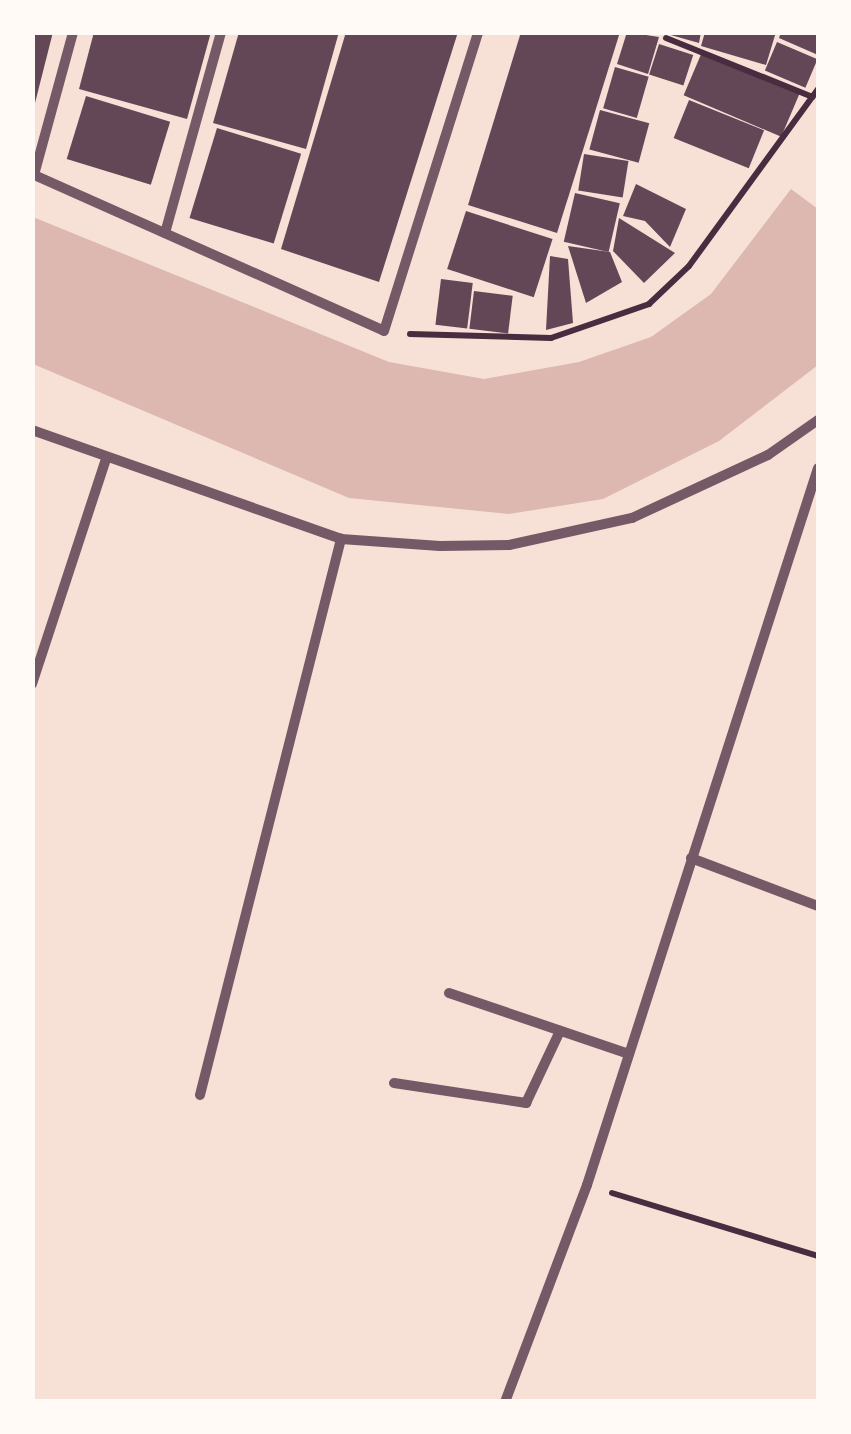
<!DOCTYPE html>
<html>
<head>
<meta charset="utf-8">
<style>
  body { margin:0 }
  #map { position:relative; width:851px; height:1434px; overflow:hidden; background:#f7e1d7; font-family:"Open Sans",sans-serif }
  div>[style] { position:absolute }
  .water>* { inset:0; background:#dcb8b0 }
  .building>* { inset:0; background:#644757; transform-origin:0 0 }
  .path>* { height:6px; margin:-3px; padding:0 3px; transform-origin:3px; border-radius:3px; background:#4a2c40 }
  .minor>* { height:10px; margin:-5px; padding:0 5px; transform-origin:5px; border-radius:5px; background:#755966 }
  span { translate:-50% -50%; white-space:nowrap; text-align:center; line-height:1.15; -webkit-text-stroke:8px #fffaf5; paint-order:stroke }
  .frame { position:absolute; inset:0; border:35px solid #fffaf5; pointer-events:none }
</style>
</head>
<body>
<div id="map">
  <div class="water">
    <i style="clip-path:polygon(791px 189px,818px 209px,818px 365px,719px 441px,603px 499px,509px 514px,349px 498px,33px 364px,33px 217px,389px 362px,484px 379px,579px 362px,651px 337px,711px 294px)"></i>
  </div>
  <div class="building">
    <i style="clip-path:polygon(32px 32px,53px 32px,34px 107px,32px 107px)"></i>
    <i style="clip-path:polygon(94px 32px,211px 32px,187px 119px,79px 89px)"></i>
    <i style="clip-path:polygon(239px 32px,339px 32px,306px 149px,213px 123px)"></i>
    <i style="clip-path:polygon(346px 32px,458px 32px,379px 282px,281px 249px)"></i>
    <i style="clip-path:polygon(521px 32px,620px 32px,557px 233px,468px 205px)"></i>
    <i style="clip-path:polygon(627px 32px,659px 37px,648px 74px,617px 64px)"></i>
    <i style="clip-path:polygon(660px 32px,701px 32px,699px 43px)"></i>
    <i style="clip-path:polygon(705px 32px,776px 32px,766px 65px,701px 46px)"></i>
    <i style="clip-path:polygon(781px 32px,818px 32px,818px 55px,779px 38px)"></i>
    <i style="left:777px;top:42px;width:44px;height:31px;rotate:23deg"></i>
    <i style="left:659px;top:44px;width:36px;height:32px;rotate:18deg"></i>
    <i style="left:702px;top:52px;width:106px;height:47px;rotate:23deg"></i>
    <i style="left:615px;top:67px;width:35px;height:43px;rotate:16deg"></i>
    <i style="left:86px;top:96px;width:88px;height:66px;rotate:17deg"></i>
    <i style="left:689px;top:100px;width:81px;height:41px;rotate:22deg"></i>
    <i style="left:600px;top:110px;width:51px;height:41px;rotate:15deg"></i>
    <i style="left:217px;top:128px;width:88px;height:94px;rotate:17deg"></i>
    <i style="left:584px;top:154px;width:45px;height:37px;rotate:9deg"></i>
    <i style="clip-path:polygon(636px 184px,686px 209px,670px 247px,645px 221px,623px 216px)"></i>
    <i style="left:575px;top:193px;width:46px;height:50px;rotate:13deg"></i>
    <i style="left:466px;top:211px;width:91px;height:61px;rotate:18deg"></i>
    <i style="clip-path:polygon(619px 218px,675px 253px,644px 283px,613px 251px)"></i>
    <i style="clip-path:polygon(568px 246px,610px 252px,622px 282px,586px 303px)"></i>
    <i style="clip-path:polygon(550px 256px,568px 259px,573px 323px,546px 330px)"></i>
    <i style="left:441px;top:279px;width:32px;height:46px;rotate:7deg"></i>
    <i style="left:474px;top:291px;width:39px;height:38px;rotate:7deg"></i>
  </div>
  <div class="path">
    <i style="left:666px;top:38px;width:158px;rotate:21.9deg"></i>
    <i style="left:410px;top:334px;width:141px;rotate:1.6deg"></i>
    <i style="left:551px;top:338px;width:104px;rotate:-19.1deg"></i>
    <i style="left:649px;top:304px;width:55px;rotate:-43.5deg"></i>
    <i style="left:689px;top:266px;width:219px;rotate:-53.9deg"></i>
    <i style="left:612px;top:1193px;width:215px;rotate:17deg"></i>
  </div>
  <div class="minor">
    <i style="left:32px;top:174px;width:385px;rotate:24deg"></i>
    <i style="left:384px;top:331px;width:313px;rotate:-72.5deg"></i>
    <i style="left:34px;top:175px;width:148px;rotate:-74.7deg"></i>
    <i style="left:165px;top:233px;width:209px;rotate:-74.4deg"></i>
    <i style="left:32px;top:430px;width:328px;rotate:19.4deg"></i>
    <i style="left:341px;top:539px;width:99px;rotate:4deg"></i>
    <i style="left:440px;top:546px;width:69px;rotate:-0.8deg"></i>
    <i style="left:509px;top:545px;width:126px;rotate:-12.4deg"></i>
    <i style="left:632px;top:518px;width:150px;rotate:-24.9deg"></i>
    <i style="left:768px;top:455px;width:61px;rotate:-35deg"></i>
    <i style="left:32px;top:684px;width:237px;rotate:-71.8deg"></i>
    <i style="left:691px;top:858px;width:136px;rotate:20.7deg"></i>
    <i style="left:449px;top:993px;width:190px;rotate:18.7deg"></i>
    <i style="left:394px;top:1083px;width:134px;rotate:8.6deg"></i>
    <i style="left:526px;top:1103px;width:80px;rotate:-64.7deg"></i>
    <i style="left:200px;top:1095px;width:574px;rotate:-75.77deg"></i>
    <i style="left:505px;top:1402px;width:232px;rotate:-69.3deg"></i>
    <i style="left:587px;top:1185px;width:753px;rotate:-72.14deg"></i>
  </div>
  <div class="frame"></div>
</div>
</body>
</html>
